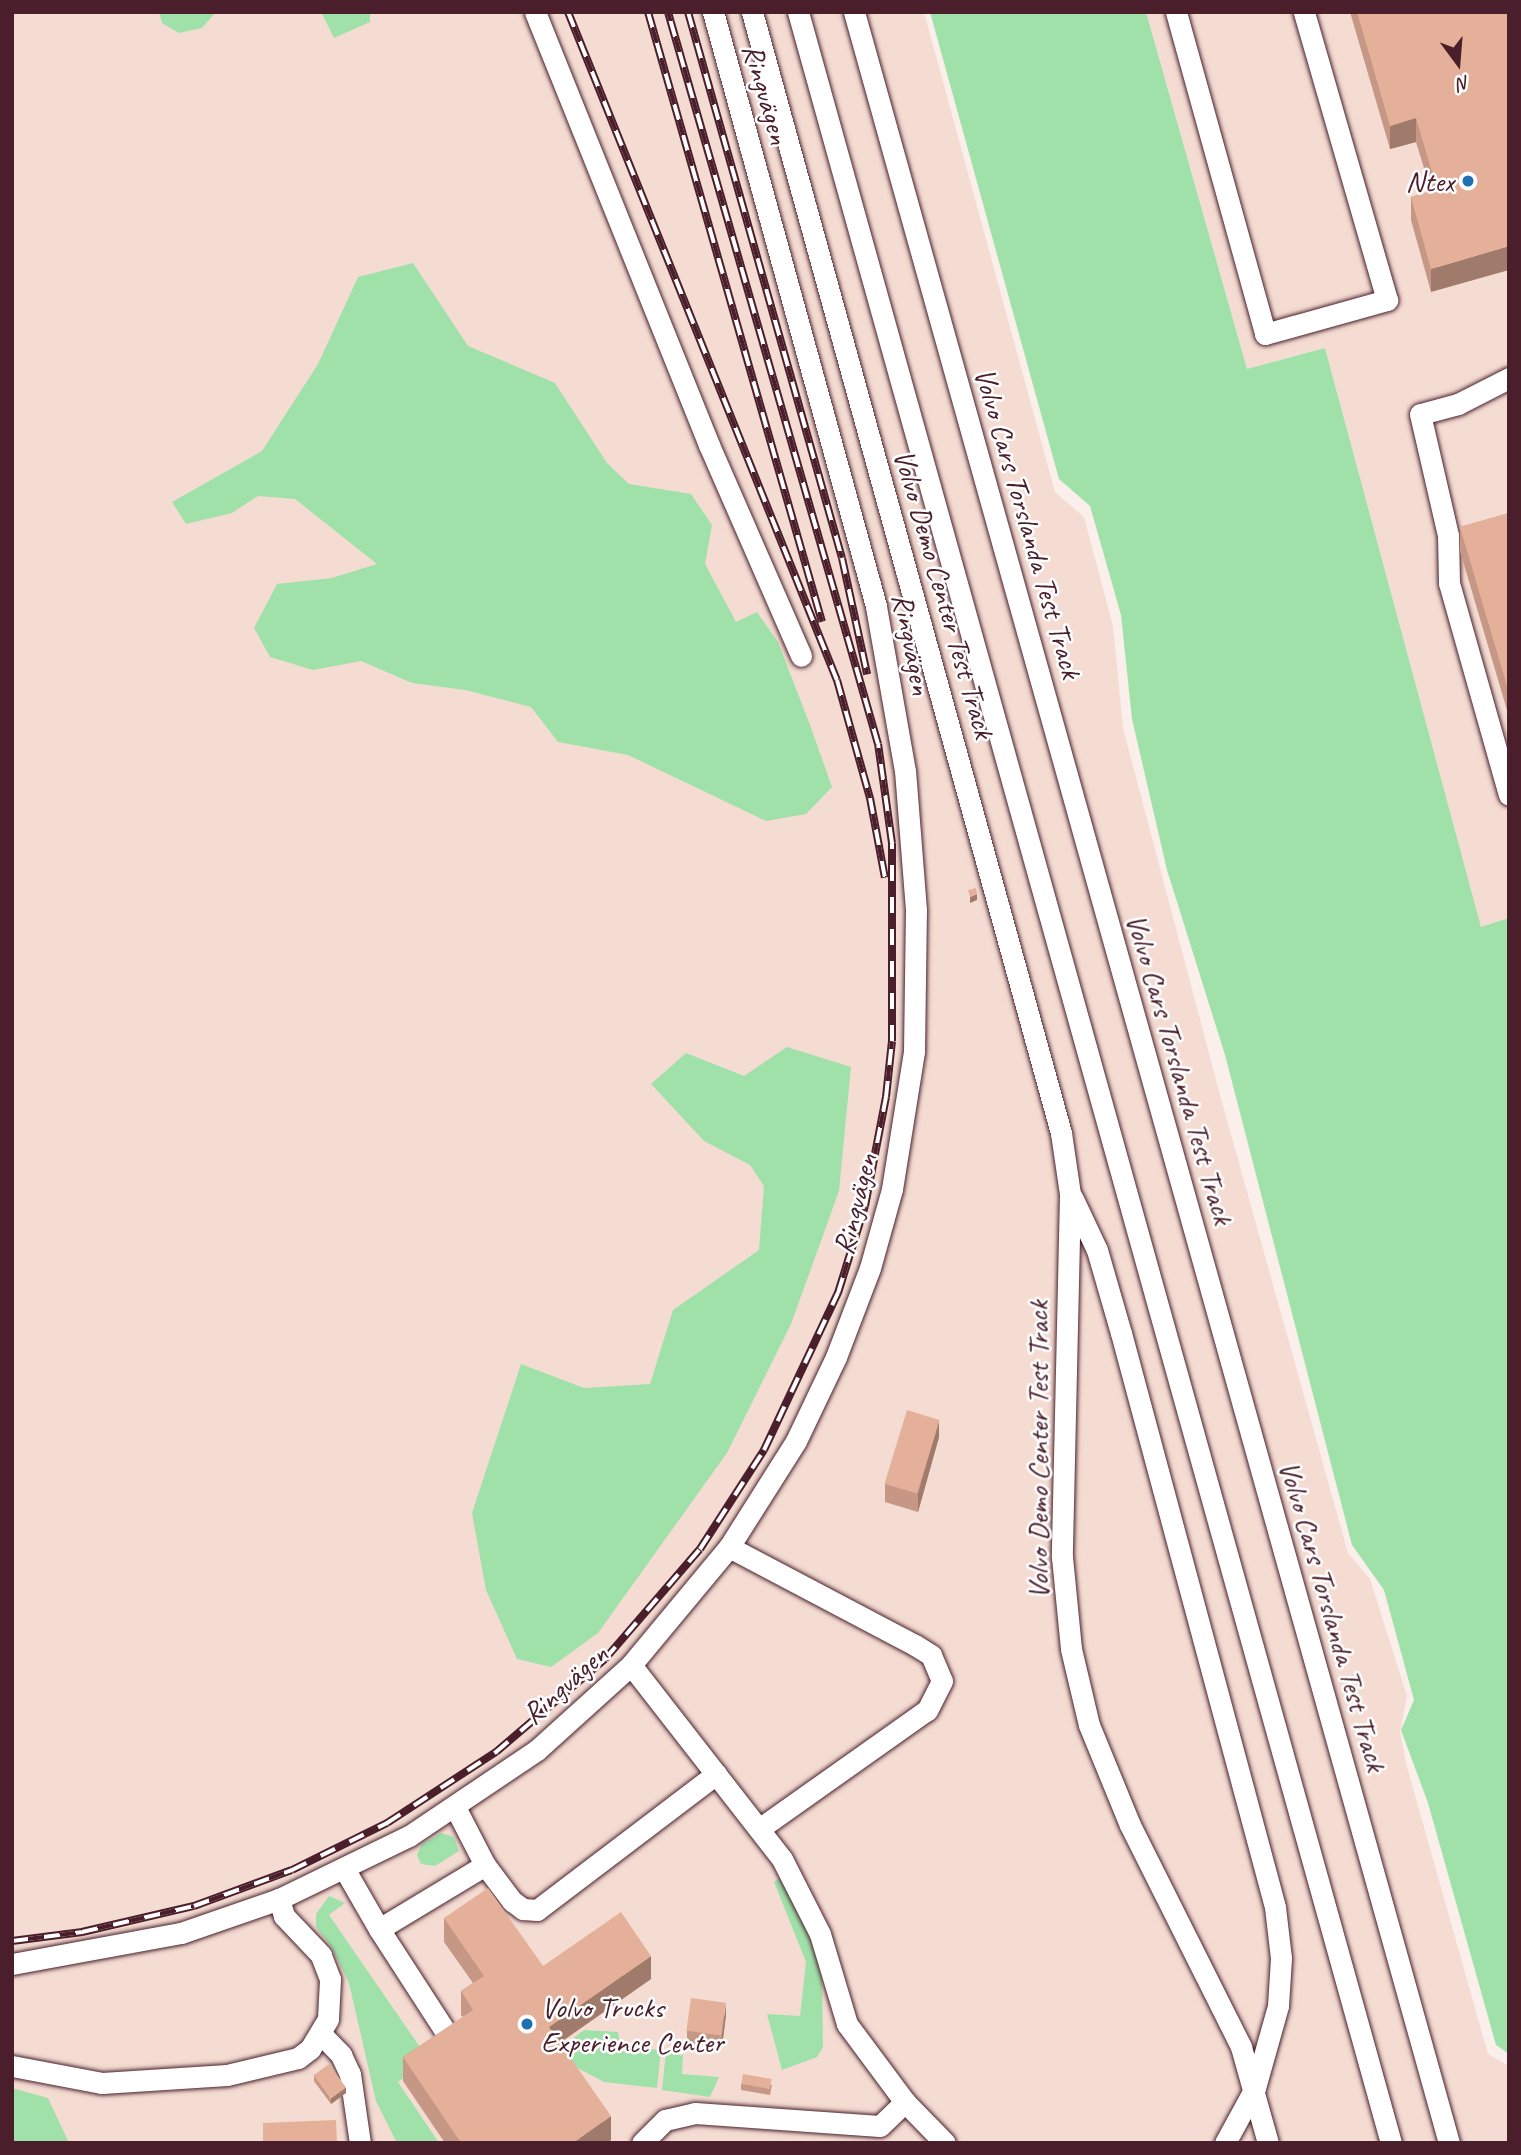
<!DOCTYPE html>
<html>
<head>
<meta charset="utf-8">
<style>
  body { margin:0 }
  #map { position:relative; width:1521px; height:2155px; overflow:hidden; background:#faefeb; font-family:Caveat,sans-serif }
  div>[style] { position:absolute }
  .built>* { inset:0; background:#f4dcd2 }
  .green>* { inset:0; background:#a0e1aa }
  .roads { filter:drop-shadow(0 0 2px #4a1f2b) drop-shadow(0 0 2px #4a1f2b) }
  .minor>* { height:21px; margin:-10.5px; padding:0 10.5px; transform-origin:10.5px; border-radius:10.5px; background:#fff }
  .rail>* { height:8px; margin-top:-4px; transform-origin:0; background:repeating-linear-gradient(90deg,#fff 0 16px,#4a1f2b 0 32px); box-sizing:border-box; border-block:2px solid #4a1f2b }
  .wall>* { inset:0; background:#c59784 }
  .shaded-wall>* { inset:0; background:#a07b6b }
  .building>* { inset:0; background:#e5b099; transform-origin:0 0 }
  .dots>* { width:19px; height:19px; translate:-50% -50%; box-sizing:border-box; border:4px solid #fff; border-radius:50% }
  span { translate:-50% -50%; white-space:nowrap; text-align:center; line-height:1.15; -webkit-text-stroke:5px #fff; paint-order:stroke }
  .street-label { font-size:30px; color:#4a1f2b }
  .poi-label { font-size:30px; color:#4a1f2b }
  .right { translate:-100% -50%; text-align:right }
  .left { translate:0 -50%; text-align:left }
  .frame { position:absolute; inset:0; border:14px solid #4a1f2b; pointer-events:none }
  .north { position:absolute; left:1423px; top:28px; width:70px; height:70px; -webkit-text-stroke:5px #fff; paint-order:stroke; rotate:164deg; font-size:19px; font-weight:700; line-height:28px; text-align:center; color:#4a1f2b }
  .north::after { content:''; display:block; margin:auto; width:24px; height:32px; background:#4a1f2b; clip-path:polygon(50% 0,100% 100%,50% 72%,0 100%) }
</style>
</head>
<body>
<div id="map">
  <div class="built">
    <i style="clip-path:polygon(12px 12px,924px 12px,1055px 492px,1084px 517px,1113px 626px,1123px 728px,1220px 1095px,1348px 1553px,1370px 1579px,1407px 1696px,1400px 1732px,1407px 1767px,1488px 2054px,1509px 2066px,1509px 2143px,12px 2143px)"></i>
    <i style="clip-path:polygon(1146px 12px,1509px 12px,1509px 918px,1481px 928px,1325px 348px,1247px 369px)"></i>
  </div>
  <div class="green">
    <i style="clip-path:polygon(159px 12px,216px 12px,202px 28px,179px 33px,162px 23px)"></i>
    <i style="clip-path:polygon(321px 12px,370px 12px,370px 22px,334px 38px)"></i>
    <i style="clip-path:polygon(930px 12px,1146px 12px,1247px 369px,1325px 348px,1481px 927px,1509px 918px,1509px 2054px,1496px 2045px,1428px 1803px,1401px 1730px,1414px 1700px,1384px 1590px,1352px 1545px,1225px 1055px,1167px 870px,1132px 719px,1121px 615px,1090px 506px,1059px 479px)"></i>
    <i style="clip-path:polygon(413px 263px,468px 346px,555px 383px,607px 463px,629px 484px,691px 494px,712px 525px,705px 564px,736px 622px,757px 612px,778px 642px,810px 725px,832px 787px,806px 814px,766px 821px,628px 755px,558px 742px,531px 707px,465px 690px,412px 683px,361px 661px,313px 670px,270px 657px,254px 628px,277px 584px,332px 578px,377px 564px,295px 499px,258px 496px,232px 513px,186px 524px,172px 502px,262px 451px,318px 364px,358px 277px)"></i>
    <i style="clip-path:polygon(787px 1047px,851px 1067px,839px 1191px,791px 1324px,727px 1453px,598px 1633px,551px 1667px,517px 1659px,486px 1590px,472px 1513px,521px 1364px,584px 1388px,650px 1384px,673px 1310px,759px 1250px,764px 1186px,750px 1165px,704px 1141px,651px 1084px,686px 1053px,744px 1076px)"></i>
    <i style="clip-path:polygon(441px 1833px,454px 1837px,459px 1851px,435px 1866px,421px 1864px,417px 1855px,421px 1845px)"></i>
    <i style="clip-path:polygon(780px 1878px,806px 1927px,822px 1975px,823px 2047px,817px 2057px,782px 2070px,767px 2014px,800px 2016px,806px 1962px,774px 1882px)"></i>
    <i style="clip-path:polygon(329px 1896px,345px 1903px,329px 1915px,422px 2050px,442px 2051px,398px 2082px,439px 2143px,397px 2143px,376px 2101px,349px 1983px,331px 1946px,316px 1927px,316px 1914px)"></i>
    <i style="clip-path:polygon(584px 2030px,618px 2032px,621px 2051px,630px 2052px,634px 2047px,661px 2050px,657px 2088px,604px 2082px,572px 2065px,572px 2039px)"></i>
    <i style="clip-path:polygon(666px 2051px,683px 2052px,682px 2074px,719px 2077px,710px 2097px,662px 2090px)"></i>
    <i style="clip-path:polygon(12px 2088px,48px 2098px,69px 2143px,12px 2143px)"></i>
  </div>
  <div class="roads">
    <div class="minor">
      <i style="left:535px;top:12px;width:467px;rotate:68.1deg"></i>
      <i style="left:709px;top:445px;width:230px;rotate:66.4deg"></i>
      <i style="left:752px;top:12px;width:1163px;rotate:74.59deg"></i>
      <i style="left:1061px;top:1133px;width:62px;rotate:81.6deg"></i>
      <i style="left:1070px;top:1194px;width:363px;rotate:91.3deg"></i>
      <i style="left:1062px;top:1557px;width:92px;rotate:84.4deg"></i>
      <i style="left:1071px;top:1649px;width:78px;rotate:76.7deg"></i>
      <i style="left:1089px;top:1725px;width:108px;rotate:67.7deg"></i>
      <i style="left:1130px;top:1825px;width:248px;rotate:63.4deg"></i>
      <i style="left:1241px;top:2047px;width:100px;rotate:74.3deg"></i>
      <i style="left:798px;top:12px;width:2212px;rotate:74.45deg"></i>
      <i style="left:854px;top:12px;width:2213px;rotate:74.4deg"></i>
      <i style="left:1176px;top:12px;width:334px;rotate:74.5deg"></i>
      <i style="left:1265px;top:334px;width:127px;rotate:-15.6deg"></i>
      <i style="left:1387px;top:300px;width:300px;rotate:-106.1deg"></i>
      <i style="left:1509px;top:378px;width:57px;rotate:153deg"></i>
      <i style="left:1458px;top:404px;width:39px;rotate:165deg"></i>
      <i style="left:1420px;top:414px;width:124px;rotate:77deg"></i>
      <i style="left:1448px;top:535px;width:48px;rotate:88.8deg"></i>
      <i style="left:1449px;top:583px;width:220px;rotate:74.2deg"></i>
      <i style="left:1073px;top:1199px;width:56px;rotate:64.8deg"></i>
      <i style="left:1097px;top:1250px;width:86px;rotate:73.9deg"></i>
      <i style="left:1121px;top:1333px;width:594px;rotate:74.98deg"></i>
      <i style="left:1275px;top:1907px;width:51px;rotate:83.3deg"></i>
      <i style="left:1281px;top:1958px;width:48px;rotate:93.6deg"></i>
      <i style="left:1278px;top:2006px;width:85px;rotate:105.7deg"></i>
      <i style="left:1255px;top:2088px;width:63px;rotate:118.6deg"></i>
      <i style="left:729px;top:1547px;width:210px;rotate:27.8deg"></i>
      <i style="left:915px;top:1645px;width:19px;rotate:32deg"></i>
      <i style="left:931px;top:1655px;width:28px;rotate:67deg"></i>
      <i style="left:942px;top:1681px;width:33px;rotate:117deg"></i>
      <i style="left:927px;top:1710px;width:206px;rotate:144.7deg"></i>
      <i style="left:631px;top:1665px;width:246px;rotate:52.1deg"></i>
      <i style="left:782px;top:1859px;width:84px;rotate:63.1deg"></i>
      <i style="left:820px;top:1934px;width:94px;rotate:73.3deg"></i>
      <i style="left:847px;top:2024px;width:97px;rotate:53.4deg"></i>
      <i style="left:905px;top:2102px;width:57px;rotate:45.7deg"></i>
      <i style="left:455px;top:1807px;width:65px;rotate:62.7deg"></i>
      <i style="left:485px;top:1865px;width:45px;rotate:53.1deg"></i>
      <i style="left:512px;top:1901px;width:14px;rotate:36deg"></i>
      <i style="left:523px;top:1909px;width:14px;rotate:4deg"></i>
      <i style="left:537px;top:1910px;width:225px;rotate:-37.2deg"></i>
      <i style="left:345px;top:1870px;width:68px;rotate:60deg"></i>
      <i style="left:379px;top:1929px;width:124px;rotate:-31.1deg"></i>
      <i style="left:379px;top:1929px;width:118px;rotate:57.1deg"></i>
      <i style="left:12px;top:1964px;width:172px;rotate:-10.4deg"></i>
      <i style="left:181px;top:1933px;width:104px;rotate:-19.1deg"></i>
      <i style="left:279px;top:1899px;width:144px;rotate:-25.9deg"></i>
      <i style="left:409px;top:1836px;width:154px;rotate:-33.9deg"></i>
      <i style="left:537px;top:1750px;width:127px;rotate:-42.1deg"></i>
      <i style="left:631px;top:1665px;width:153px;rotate:-50.3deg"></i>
      <i style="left:729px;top:1547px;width:125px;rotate:-57.7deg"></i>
      <i style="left:796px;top:1441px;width:93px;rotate:-64.5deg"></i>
      <i style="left:836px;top:1357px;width:95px;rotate:-69.1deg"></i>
      <i style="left:870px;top:1268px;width:82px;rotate:-74.4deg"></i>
      <i style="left:892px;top:1189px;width:140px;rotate:-80.9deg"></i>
      <i style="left:914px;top:1051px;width:141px;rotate:-89.2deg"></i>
      <i style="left:916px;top:910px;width:139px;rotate:-94.5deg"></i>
      <i style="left:905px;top:771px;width:168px;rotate:-100deg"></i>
      <i style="left:876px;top:606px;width:616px;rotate:-105.34deg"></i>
      <i style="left:322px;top:2035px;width:28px;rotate:46deg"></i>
      <i style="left:341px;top:2055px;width:21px;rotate:65deg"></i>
      <i style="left:350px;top:2074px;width:70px;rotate:81.8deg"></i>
      <i style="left:12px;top:2066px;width:92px;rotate:10.7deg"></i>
      <i style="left:102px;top:2083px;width:125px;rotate:-3.7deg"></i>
      <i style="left:227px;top:2075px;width:73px;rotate:-13.5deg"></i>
      <i style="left:298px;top:2058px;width:15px;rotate:-37deg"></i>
      <i style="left:310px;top:2049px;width:35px;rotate:-59deg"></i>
      <i style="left:328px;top:2019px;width:40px;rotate:-87.1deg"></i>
      <i style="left:330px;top:1979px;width:26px;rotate:-111deg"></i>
      <i style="left:321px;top:1955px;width:54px;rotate:-133.5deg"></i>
      <i style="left:284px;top:1916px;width:18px;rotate:-106deg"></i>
      <i style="left:642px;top:2143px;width:33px;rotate:-45deg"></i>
      <i style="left:665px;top:2120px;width:31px;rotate:-13deg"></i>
      <i style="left:695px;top:2113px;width:185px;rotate:4deg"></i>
      <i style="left:880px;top:2126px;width:35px;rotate:-44deg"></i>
    </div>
  </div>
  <div class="rail">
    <i style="left:568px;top:12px;width:720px;rotate:68.07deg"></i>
    <i style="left:837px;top:680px;width:123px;rotate:74.4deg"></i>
    <i style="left:870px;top:798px;width:81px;rotate:79.4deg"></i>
    <i style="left:648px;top:12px;width:634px;rotate:74.08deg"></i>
    <i style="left:688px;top:12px;width:567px;rotate:74.25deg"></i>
    <i style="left:842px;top:558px;width:119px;rotate:77.8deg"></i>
    <i style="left:12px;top:1941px;width:71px;rotate:-7.3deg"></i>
    <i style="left:82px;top:1932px;width:115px;rotate:-13.1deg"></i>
    <i style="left:194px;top:1906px;width:104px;rotate:-20.2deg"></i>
    <i style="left:292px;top:1870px;width:106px;rotate:-26.3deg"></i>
    <i style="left:387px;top:1823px;width:130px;rotate:-33.1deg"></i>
    <i style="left:496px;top:1752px;width:143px;rotate:-40.5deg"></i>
    <i style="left:605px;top:1659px;width:145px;rotate:-49.2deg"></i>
    <i style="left:700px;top:1549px;width:118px;rotate:-57.1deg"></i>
    <i style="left:764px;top:1450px;width:174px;rotate:-64.8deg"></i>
    <i style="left:838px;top:1293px;width:91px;rotate:-72.8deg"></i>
    <i style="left:865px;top:1206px;width:111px;rotate:-79.1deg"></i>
    <i style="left:886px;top:1097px;width:56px;rotate:-83.9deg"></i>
    <i style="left:892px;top:1041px;width:198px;rotate:-90deg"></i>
    <i style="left:892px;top:843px;width:100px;rotate:-98deg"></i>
    <i style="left:878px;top:744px;width:762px;rotate:-106.01deg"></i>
  </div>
  <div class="wall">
    <i style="clip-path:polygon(1350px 12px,1509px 12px,1431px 292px,1411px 220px,1411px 197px,1431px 191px,1416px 142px,1390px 149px)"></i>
    <i style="clip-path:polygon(1509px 513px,1509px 717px,1460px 551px,1460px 527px)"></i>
    <i style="clip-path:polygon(939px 1437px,918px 1512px,885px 1502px,885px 1484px)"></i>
    <i style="clip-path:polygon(444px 1918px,543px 1966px,651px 1979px,560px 2043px,611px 2140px,606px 2143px,445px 2143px,403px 2081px,403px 2057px,463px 2017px,461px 2015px,461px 1991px,473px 1983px,444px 1942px)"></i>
    <i style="clip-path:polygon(726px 2015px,722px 2047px,687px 2043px,687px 2031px)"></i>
    <i style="clip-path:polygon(314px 2075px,346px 2093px,331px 2104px,314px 2081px)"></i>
    <i style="clip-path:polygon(741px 2084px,772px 2085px,770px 2095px,741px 2090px)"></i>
  </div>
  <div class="shaded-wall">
    <i style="clip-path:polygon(1416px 118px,1416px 142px,1390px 149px,1390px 126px)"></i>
    <i style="clip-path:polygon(1509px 246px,1509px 270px,1431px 292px,1431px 269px)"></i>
    <i style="clip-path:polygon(977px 894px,977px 900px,970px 903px,970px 897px)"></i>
    <i style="clip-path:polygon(939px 1420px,939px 1437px,918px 1512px,918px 1494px)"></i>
    <i style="clip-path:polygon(651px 1956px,651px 1979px,549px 2050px,549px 2027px)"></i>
    <i style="clip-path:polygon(726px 2003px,726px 2015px,722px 2047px,722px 2035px)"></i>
    <i style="clip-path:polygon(346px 2087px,346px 2093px,331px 2104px,331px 2098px)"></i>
    <i style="clip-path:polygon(611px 2116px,611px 2140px,606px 2143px,573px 2143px)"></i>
  </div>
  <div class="building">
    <i style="clip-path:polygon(1357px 12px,1509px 12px,1509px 246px,1431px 269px,1411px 197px,1437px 189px,1416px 118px,1390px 126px)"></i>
    <i style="clip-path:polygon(1509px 513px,1509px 693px,1460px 527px)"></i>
    <i style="clip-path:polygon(976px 888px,977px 894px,970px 897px,968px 890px)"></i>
    <i style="left:907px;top:1410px;width:34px;height:77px;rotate:17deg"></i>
    <i style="clip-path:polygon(488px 1888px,543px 1966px,621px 1912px,651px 1956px,549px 2027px,611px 2116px,573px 2143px,461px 2143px,403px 2057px,473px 2010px,461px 1991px,484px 1976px,444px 1918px)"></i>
    <i style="left:691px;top:1998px;width:35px;height:33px;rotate:8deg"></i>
    <i style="left:329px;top:2064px;width:29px;height:19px;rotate:54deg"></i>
    <i style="left:743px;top:2074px;width:29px;height:10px;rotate:10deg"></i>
    <i style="clip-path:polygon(336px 2120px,337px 2143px,263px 2143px,263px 2123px)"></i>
  </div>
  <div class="dots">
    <i style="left:1468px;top:181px;background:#1f6fb2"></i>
    <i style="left:527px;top:2024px;background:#1f6fb2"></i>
  </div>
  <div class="street-label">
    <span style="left:766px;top:94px;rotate:74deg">Ringvägen</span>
    <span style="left:1028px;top:523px;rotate:74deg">Volvo Cars Torslanda Test Track</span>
    <span style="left:944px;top:594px;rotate:74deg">Volvo Demo Center Test Track</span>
    <span style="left:912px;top:644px;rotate:79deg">Ringvägen</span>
    <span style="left:1180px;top:1069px;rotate:74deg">Volvo Cars Torslanda Test Track</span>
    <span style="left:855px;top:1204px;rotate:-76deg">Ringvägen</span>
    <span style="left:1038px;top:1450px;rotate:-90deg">Volvo Demo Center Test Track</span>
    <span style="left:1333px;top:1616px;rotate:74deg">Volvo Cars Torslanda Test Track</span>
    <span style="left:565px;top:1684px;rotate:-42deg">Ringvägen</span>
  </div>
  <div class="poi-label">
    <span class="right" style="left:1454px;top:181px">Ntex</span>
    <span class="left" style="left:541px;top:2024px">Volvo Trucks<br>Experience Center</span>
  </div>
  <div class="frame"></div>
  <div class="north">N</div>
</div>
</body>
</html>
